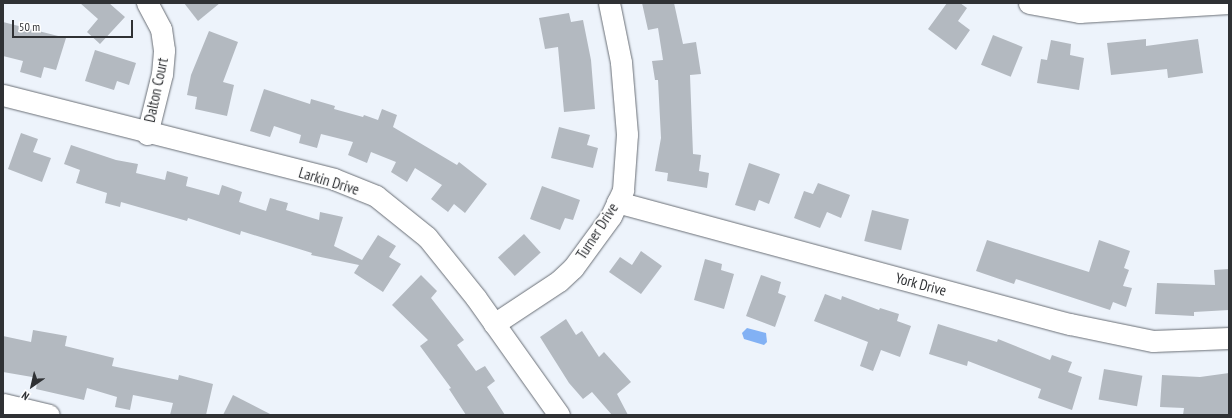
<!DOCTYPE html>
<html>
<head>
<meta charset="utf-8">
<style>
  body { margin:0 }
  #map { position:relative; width:1232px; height:418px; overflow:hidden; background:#edf3fb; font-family:"PT Sans Narrow",sans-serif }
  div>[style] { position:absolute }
  .water>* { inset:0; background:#82b1f4 }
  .building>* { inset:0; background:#b3b9c0; transform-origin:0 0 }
  .roads { filter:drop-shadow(0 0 1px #6a6f76) drop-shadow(0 0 1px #6a6f76) }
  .minor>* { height:21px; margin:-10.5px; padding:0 10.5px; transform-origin:10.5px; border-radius:10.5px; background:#fff }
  span { translate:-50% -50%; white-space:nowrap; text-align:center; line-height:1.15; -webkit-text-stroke:3.5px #fff; paint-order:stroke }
  .street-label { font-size:15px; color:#2f3134 }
  .frame { position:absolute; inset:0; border:4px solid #2f3134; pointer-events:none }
  .north { position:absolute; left:12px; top:366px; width:40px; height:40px; -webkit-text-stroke:3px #fff; paint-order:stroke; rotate:214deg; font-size:11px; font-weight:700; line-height:16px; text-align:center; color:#2f3134 }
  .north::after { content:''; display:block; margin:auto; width:14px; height:18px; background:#2f3134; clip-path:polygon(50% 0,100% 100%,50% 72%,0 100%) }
  .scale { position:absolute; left:12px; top:20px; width:121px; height:18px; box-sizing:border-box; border:2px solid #2f3134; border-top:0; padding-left:5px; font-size:12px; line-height:14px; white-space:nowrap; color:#2f3134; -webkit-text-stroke:3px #fff; paint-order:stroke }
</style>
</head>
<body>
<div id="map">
  <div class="water">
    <i style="clip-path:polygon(747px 328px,766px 333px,767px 342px,764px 345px,744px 339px,742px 333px)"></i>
  </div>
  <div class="building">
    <i style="clip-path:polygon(80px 3px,109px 3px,125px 17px,100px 44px,87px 32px,98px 19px)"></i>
    <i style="clip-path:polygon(184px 3px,220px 3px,198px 21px)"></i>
    <i style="clip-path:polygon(642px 3px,674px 3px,683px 44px,696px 42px,701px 74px,690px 75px,693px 154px,701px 155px,699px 171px,709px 173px,707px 188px,667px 181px,668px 173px,655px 171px,661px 138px,658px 80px,655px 80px,652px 61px,663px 60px,658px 28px,648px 30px)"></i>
    <i style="clip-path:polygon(947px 3px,960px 3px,967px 8px,958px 21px,970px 30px,956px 50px,928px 29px)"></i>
    <i style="clip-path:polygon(569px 13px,571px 22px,583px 20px,591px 60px,595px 109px,564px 112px,558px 47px,545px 49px,539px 18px)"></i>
    <i style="clip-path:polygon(3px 22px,66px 38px,56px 70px,44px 67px,41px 78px,20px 72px,23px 61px,3px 56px)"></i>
    <i style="clip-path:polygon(209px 31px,238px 42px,223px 82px,234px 85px,227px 116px,195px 109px,197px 97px,187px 95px,191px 75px)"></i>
    <i style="left:993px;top:35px;width:32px;height:32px;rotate:22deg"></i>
    <i style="clip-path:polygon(1146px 39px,1146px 46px,1198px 39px,1203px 73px,1168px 78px,1167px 69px,1111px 75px,1107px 43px)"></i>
    <i style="clip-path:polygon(1051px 40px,1071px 44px,1070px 55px,1084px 58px,1079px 90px,1037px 83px,1041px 59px,1047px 60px)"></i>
    <i style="clip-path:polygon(95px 50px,136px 63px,129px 85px,117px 81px,114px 90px,85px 81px)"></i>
    <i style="clip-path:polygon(264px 89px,310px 104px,311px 99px,335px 106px,334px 109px,363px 117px,364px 115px,378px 120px,382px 109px,397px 115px,393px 127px,457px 165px,459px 162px,487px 184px,465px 213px,454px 204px,448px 212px,431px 199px,442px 185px,415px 168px,407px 182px,391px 172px,396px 162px,371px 152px,367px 163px,348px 155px,353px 142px,321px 134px,317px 148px,299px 143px,301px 135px,274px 126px,270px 137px,250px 131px)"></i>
    <i style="clip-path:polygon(559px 127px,590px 135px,587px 145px,598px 148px,593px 168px,551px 158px)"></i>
    <i style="clip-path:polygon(21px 133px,38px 139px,33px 152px,51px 158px,42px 182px,8px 169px)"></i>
    <i style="clip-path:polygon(71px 145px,116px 160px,138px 164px,136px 173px,165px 180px,167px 171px,188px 177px,186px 186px,219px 195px,222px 185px,242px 192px,239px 202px,266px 211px,270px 198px,288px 203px,286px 210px,319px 220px,320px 212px,343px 217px,334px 246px,362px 260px,378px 235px,396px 246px,389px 257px,401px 264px,383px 292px,354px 273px,359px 265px,311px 255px,312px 253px,241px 231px,240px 235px,188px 218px,187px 221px,121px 202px,120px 207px,105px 203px,107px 193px,76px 183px,80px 170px,64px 164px)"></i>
    <i style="clip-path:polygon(749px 163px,780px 174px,769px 204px,759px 200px,755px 211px,735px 205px)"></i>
    <i style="clip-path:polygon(818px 183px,850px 195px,841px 218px,827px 212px,820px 228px,794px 218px,804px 191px,813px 194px)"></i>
    <i style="clip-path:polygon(542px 186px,580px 200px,573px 220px,565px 218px,560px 230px,530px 219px)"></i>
    <i style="left:872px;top:210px;width:38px;height:32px;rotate:14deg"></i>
    <i style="left:524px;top:234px;width:25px;height:35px;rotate:48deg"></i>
    <i style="clip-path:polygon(987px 240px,1089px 272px,1099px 240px,1130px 251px,1124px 268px,1129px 270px,1123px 286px,1132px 288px,1126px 307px,1113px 302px,1110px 310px,1016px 279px,1014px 284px,976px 271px)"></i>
    <i style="clip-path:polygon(641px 251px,662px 266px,641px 294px,609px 272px,620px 257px,632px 265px)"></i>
    <i style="clip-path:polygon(705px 259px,722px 264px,721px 270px,734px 274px,724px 309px,694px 300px)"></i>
    <i style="clip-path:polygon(1229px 269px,1229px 310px,1194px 312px,1194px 316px,1155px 314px,1157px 283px,1215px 285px,1214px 270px)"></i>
    <i style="clip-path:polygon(421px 275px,437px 291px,431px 298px,464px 340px,457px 345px,476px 371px,485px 366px,495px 381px,487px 387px,505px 415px,466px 415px,449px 389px,451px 388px,420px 346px,428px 340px,392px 305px)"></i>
    <i style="clip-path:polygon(761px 275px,781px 282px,778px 293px,786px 296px,775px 327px,746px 316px)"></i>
    <i style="clip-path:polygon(825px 294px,841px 300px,842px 296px,879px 310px,880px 308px,899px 314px,897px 321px,911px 326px,900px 357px,881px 350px,873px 371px,860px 366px,868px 342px,814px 321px)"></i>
    <i style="clip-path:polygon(566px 319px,576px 335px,582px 331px,599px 357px,604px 352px,631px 382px,617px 394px,628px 415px,612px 415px,592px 392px,583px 399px,569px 383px,540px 337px)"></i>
    <i style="clip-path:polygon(938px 324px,997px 342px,998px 339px,1050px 360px,1052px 355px,1072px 362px,1068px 372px,1082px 377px,1072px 410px,1038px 398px,1041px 389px,968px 361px,967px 366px,929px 354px)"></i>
    <i style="clip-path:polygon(33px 330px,67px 336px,65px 346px,114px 358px,112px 366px,178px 380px,179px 375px,213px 384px,206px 415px,170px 415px,173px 403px,133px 395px,130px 410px,115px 407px,117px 397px,87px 388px,84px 400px,36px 389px,38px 378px,3px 372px,3px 336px,31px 342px)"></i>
    <i style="left:1104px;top:369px;width:39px;height:31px;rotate:10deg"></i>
    <i style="clip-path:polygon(1229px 373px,1229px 415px,1183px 415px,1184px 408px,1160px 407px,1162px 375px,1200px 377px)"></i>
    <i style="clip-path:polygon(233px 395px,272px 415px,223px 415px)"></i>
  </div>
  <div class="roads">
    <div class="minor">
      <i style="left:1029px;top:3px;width:51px;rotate:10.2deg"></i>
      <i style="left:1079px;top:12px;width:150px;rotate:-3.4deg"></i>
      <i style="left:3px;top:95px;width:341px;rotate:14.2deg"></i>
      <i style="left:334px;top:179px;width:45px;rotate:22deg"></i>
      <i style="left:376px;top:196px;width:65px;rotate:38.8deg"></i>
      <i style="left:427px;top:237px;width:78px;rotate:51.2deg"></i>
      <i style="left:476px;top:298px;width:143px;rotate:54.6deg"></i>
      <i style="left:147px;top:134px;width:62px;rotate:-76deg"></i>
      <i style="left:162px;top:74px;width:24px;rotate:-85deg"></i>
      <i style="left:164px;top:50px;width:21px;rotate:-98deg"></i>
      <i style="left:161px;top:29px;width:30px;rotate:-118deg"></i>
      <i style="left:617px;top:202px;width:469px;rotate:15.1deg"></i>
      <i style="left:1070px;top:324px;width:85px;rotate:11.6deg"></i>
      <i style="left:1153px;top:341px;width:76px;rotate:-2.3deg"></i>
      <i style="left:494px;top:324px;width:78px;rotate:-33.5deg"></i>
      <i style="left:559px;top:281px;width:19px;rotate:-43deg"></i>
      <i style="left:573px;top:268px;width:64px;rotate:-53.8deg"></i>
      <i style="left:611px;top:216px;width:29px;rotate:-65deg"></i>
      <i style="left:623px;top:190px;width:56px;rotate:-85.9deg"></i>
      <i style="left:627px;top:134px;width:72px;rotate:-94.8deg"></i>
      <i style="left:621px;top:62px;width:60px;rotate:-101.5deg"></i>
      <i style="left:3px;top:404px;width:47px;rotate:13.4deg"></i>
    </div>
  </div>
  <div class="street-label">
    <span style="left:156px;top:90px;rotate:-78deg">Dalton Court</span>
    <span style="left:329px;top:181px;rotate:17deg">Larkin Drive</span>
    <span style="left:597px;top:231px;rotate:-57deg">Turner Drive</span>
    <span style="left:921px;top:284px;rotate:15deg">York Drive</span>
  </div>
  <div class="frame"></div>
  <div class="north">N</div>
  <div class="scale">50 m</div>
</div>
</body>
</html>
